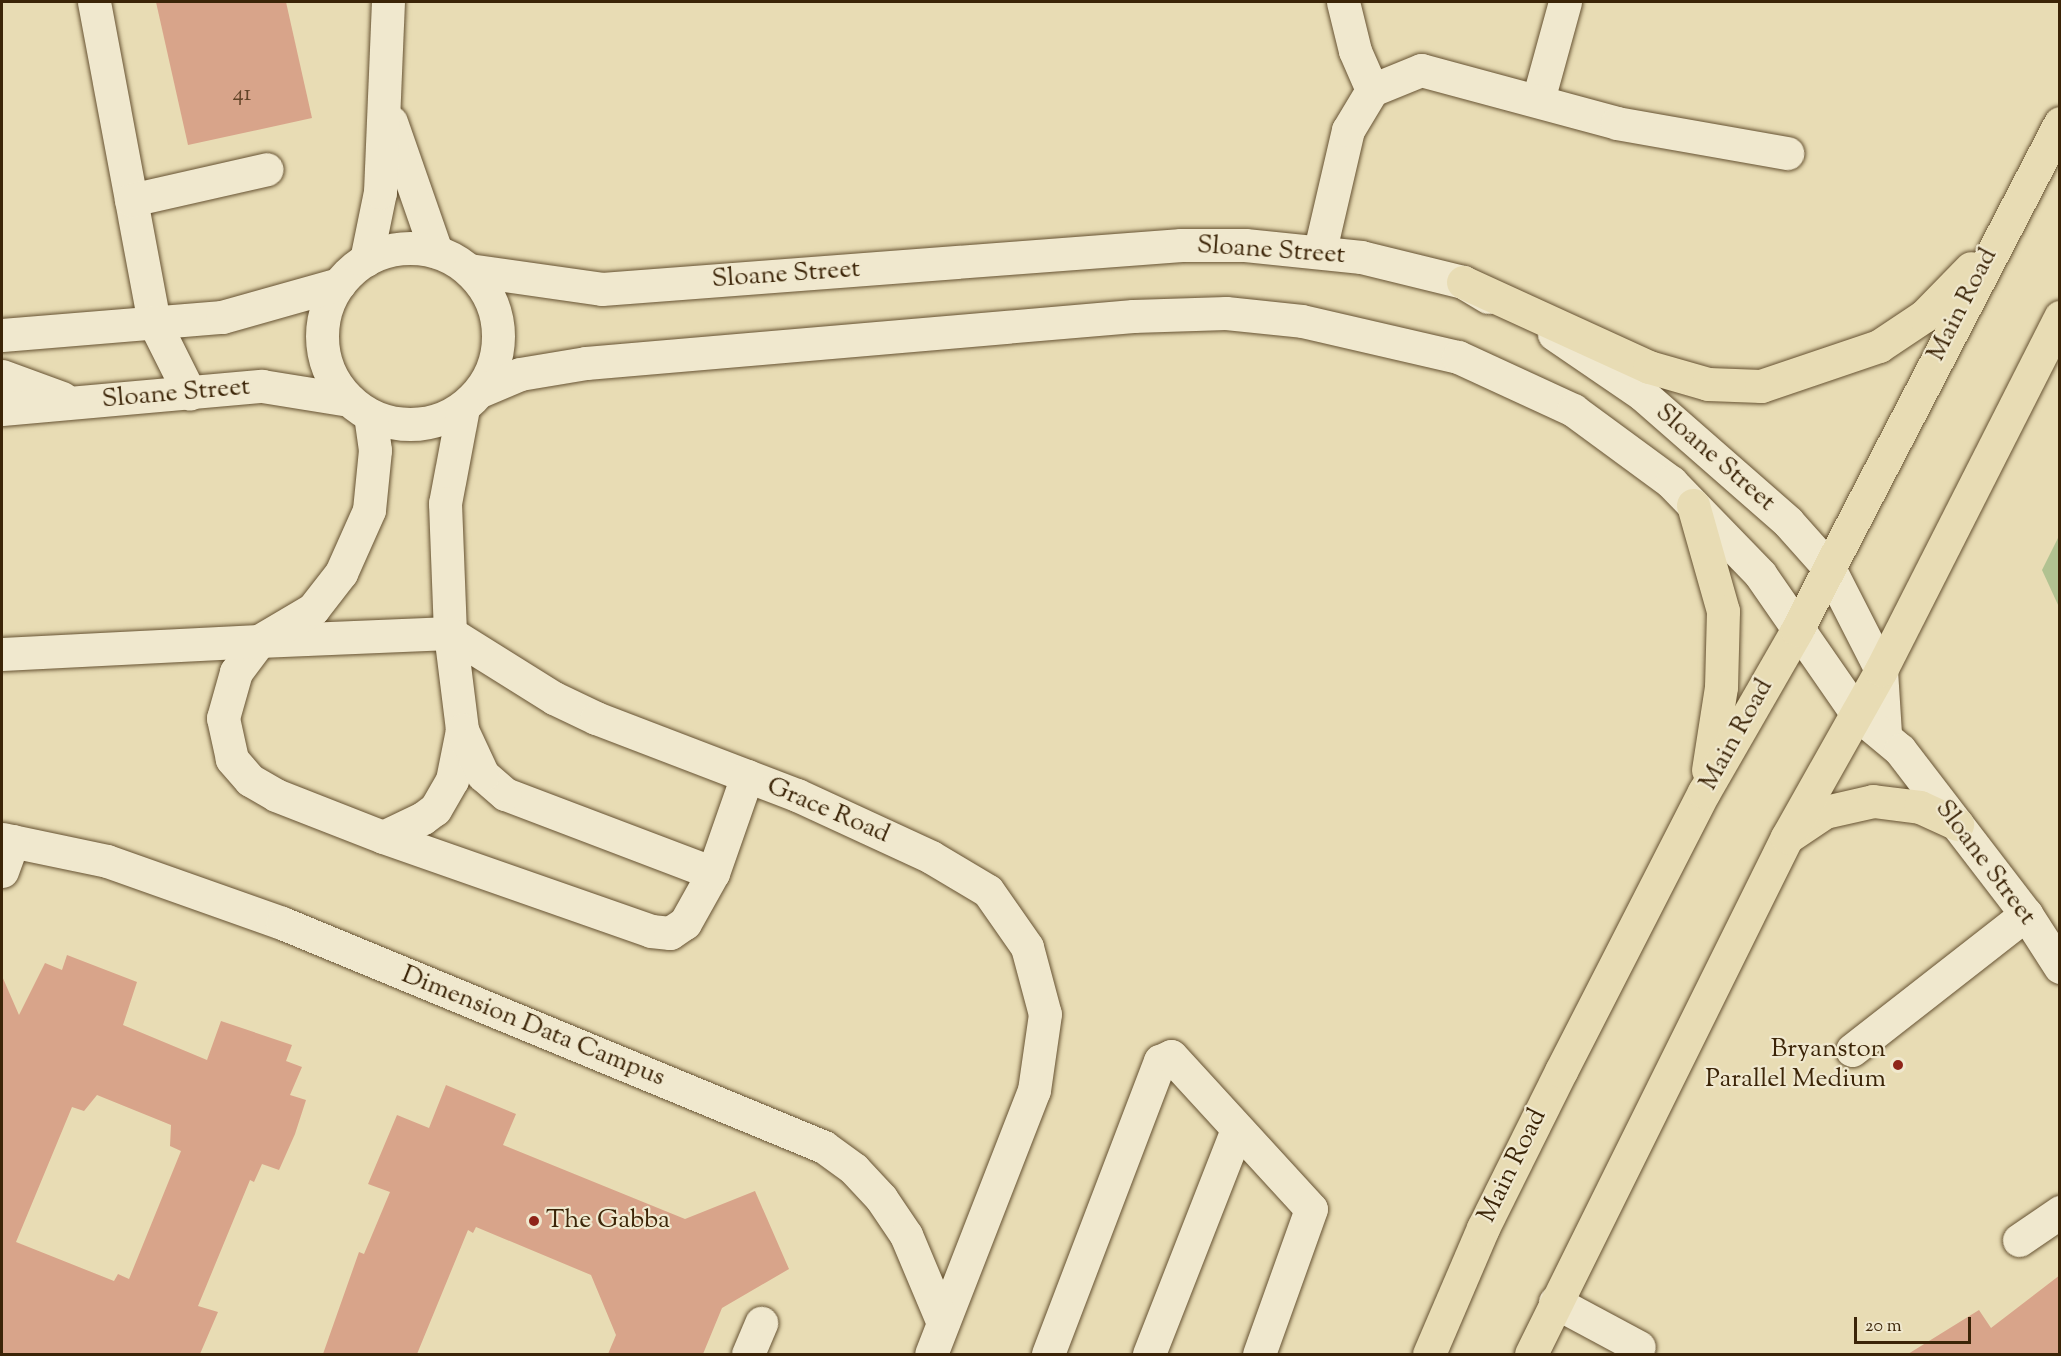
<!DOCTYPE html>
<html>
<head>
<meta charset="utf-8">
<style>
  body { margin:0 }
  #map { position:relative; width:2061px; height:1356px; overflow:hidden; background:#e8dcb4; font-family:"Sorts Mill Goudy",serif }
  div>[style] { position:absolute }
  .green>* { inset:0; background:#b1c291 }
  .building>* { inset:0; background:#d8a48a }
  .roads { filter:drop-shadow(0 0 2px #665232) drop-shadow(0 0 2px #665232) }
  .minor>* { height:33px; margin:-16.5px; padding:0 16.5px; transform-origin:16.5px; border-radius:16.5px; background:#f0e8ce }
  .minor>.ring { margin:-16.5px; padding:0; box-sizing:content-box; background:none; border:33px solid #f0e8ce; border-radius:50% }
  .major>* { height:33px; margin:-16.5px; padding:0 16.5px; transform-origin:16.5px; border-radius:16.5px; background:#e8dcb4 }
  .dots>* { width:16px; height:16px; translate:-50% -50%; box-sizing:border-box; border:3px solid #f0e8ce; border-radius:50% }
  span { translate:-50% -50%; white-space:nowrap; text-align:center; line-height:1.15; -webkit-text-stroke:4.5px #f0e8ce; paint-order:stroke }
  .number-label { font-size:22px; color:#624428 }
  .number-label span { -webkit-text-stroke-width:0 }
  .street-label { font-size:26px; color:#3b2407 }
  .poi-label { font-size:26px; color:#3b2407 }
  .right { translate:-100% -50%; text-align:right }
  .left { translate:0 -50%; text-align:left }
  .frame { position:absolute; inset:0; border:3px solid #3b2407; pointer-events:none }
  .scale { position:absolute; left:1854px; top:1317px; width:117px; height:27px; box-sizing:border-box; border:3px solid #3b2407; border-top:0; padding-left:8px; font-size:18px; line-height:21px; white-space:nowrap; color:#3b2407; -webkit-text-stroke:4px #f0e8ce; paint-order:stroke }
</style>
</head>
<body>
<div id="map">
  <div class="green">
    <i style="clip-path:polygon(2059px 536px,2059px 607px,2042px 570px)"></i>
  </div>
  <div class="building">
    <i style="clip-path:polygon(156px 2px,286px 2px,312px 118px,188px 145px)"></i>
    <i style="clip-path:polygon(evenodd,67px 955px,137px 982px,123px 1025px,207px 1060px,221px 1021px,292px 1045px,286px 1061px,302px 1067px,290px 1095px,306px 1100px,295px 1134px,279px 1170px,262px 1164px,254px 1182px,250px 1180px,198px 1306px,218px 1312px,200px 1354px,2px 1354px,2px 976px,19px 1015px,45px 963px,62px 970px,67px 955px,97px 1095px,171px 1125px,170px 1146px,181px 1151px,129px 1279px,118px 1274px,114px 1281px,16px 1242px,72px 1107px,84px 1111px,97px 1095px)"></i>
    <i style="clip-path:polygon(446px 1085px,516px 1114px,503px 1145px,685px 1219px,755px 1191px,789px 1269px,722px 1308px,703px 1354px,608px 1354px,616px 1335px,591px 1275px,476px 1227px,473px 1233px,468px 1230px,417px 1354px,323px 1354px,359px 1252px,364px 1254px,390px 1192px,368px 1184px,397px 1115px,429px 1128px)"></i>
    <i style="clip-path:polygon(2060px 1275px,2060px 1354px,1908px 1354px,1979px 1310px,1991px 1328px)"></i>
  </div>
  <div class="roads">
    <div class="minor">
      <i style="left:94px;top:2px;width:326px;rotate:79.4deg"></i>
      <i style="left:154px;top:322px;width:80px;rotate:63.4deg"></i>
      <i style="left:1343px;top:2px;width:50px;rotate:76.2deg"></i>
      <i style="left:1355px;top:51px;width:43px;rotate:66.4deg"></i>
      <i style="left:1538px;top:100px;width:102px;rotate:-74.6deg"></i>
      <i style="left:391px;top:122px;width:137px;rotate:70.8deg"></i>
      <i style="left:131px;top:200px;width:139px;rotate:-12.8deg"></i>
      <i class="ring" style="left:322px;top:248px;width:143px;height:143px"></i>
      <i style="left:1320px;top:250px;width:123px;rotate:-76.9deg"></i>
      <i style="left:1348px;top:130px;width:47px;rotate:-59deg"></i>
      <i style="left:1372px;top:90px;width:53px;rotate:-22.2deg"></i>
      <i style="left:1421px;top:70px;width:203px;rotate:15.1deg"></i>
      <i style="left:1617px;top:123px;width:173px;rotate:10deg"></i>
      <i style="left:366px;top:260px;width:69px;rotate:-78.4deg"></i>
      <i style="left:380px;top:192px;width:190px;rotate:-87.6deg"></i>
      <i style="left:469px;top:270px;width:134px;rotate:8.1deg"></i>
      <i style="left:602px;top:289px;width:581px;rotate:-4.35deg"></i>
      <i style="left:1181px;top:245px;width:64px"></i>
      <i style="left:1245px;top:245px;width:117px;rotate:5.9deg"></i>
      <i style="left:1361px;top:257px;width:105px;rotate:13.8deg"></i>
      <i style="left:1463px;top:282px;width:29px;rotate:31deg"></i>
      <i style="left:1554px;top:334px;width:107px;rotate:34.3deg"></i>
      <i style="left:1642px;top:394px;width:194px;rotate:41.2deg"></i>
      <i style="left:1788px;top:522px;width:62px;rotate:48.3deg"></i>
      <i style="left:1829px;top:568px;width:114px;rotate:63deg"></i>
      <i style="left:1881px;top:670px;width:64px;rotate:86.4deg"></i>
      <i style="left:2px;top:335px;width:221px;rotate:-4.7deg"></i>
      <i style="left:222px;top:317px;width:122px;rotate:-15.8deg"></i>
      <i style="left:2px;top:376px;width:64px;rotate:20.1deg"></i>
      <i style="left:480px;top:391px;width:43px;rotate:-23deg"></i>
      <i style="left:520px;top:374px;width:67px;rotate:-9.5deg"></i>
      <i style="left:586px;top:363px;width:549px;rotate:-4.91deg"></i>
      <i style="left:1133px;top:316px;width:93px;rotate:-1.8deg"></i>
      <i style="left:1226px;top:313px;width:76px;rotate:6deg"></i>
      <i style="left:1302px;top:321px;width:160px;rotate:13deg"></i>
      <i style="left:1458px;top:357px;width:127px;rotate:24.7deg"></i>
      <i style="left:1573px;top:410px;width:122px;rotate:36.3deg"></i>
      <i style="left:1671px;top:482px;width:128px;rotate:45.9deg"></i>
      <i style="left:1760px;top:574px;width:170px;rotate:55.3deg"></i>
      <i style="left:1857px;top:714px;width:56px;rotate:39.9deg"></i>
      <i style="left:1900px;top:750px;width:207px;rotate:52.5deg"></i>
      <i style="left:2026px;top:914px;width:63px;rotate:57.3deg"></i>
      <i style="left:463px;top:408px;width:97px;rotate:100.7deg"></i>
      <i style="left:445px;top:503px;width:130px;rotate:87.8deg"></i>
      <i style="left:450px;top:633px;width:123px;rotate:32deg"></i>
      <i style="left:554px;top:698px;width:47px;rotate:25.5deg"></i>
      <i style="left:596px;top:718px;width:215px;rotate:21deg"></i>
      <i style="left:797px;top:795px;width:148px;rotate:24.8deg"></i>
      <i style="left:931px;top:857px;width:66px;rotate:30.8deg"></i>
      <i style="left:988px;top:891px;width:68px;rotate:55.1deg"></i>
      <i style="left:1027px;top:947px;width:69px;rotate:75deg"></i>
      <i style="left:1045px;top:1014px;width:77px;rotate:98.2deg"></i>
      <i style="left:1034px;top:1090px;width:283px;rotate:111.3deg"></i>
      <i style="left:2px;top:409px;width:261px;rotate:-5.1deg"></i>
      <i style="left:262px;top:386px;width:88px;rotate:9.1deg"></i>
      <i style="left:450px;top:633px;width:98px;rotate:82.9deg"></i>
      <i style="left:462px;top:730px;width:51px;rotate:101.3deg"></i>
      <i style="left:452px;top:780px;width:34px;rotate:120deg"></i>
      <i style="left:435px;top:809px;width:15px;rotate:143deg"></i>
      <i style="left:423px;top:818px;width:44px;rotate:154.6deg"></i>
      <i style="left:383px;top:837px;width:115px;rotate:-158.6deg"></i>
      <i style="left:276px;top:795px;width:30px;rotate:-150deg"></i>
      <i style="left:250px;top:780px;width:28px;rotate:-131deg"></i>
      <i style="left:232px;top:759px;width:42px;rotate:-102.4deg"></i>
      <i style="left:223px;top:718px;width:48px;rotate:-74.2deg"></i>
      <i style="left:236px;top:672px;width:39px;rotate:-53deg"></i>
      <i style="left:259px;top:641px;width:191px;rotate:-2.4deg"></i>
      <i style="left:2px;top:654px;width:257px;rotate:-2.9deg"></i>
      <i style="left:259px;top:641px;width:63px;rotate:-30.7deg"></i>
      <i style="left:313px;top:609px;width:46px;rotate:-52.1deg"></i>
      <i style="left:341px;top:573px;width:69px;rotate:-66deg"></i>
      <i style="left:369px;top:510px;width:60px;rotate:-84.3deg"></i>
      <i style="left:375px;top:450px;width:35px;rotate:-98deg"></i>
      <i style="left:383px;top:837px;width:284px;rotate:19.3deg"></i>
      <i style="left:651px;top:931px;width:19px;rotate:6deg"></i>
      <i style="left:670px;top:933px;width:18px;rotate:-34deg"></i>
      <i style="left:685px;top:923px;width:57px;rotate:-60.8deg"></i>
      <i style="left:713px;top:873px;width:222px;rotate:-159.2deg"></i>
      <i style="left:505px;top:794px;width:29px;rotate:-139deg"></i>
      <i style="left:483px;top:775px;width:50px;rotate:-115deg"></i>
      <i style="left:2px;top:839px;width:107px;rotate:11.8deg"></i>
      <i style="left:107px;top:861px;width:186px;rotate:19.5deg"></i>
      <i style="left:282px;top:923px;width:586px;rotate:22.45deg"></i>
      <i style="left:824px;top:1147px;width:37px;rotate:36deg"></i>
      <i style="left:854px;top:1169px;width:40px;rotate:47deg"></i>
      <i style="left:881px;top:1198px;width:45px;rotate:56deg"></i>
      <i style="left:906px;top:1235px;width:95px;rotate:67.2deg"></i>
      <i style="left:2px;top:871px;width:32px;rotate:-70deg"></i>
      <i style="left:713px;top:873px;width:103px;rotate:-70.7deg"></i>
      <i style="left:1852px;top:1050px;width:221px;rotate:-38deg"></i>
      <i style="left:2019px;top:1240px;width:50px;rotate:-34.3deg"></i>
      <i style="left:1555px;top:1302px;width:95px;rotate:28.2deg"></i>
      <i style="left:748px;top:1354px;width:34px;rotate:-67deg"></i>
      <i style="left:1048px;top:1354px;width:314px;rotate:-69.1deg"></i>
      <i style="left:1160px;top:1061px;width:12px;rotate:-24deg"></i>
      <i style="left:1171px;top:1056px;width:207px;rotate:47.5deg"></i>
      <i style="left:1311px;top:1209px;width:154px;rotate:109.7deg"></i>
      <i style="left:1149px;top:1354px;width:241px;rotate:-68.6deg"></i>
    </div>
    <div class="major">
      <i style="left:1463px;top:282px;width:205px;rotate:24.6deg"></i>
      <i style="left:1649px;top:367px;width:61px;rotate:16.1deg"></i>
      <i style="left:1708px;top:384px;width:53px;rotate:2.2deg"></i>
      <i style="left:1761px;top:386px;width:125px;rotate:-18.7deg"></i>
      <i style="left:1879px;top:346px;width:54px;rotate:-33.7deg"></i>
      <i style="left:1924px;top:316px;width:67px;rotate:-45.6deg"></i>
      <i style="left:1693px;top:505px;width:110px;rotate:74.2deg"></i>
      <i style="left:1723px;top:611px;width:76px;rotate:91.5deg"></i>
      <i style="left:1721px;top:687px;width:84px;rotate:98.9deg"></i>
      <i style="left:1789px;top:836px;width:43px;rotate:-33.7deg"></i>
      <i style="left:1825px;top:812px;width:49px;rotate:-12.9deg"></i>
      <i style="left:1873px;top:801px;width:47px;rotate:7.3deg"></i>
      <i style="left:1920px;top:807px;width:41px;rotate:24.7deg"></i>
      <i style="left:1429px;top:1354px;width:137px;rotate:-66.8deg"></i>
      <i style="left:1483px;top:1228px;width:175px;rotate:-63.6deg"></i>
      <i style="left:1561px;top:1071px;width:314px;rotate:-62.9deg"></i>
      <i style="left:1704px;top:792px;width:187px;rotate:-60.1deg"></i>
      <i style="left:1797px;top:630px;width:571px;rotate:-62.58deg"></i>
      <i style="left:1531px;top:1354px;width:577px;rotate:-63.66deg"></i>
      <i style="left:1787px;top:837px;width:192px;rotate:-60.6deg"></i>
      <i style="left:1881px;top:670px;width:396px;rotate:-63.1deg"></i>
    </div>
  </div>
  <div class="dots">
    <i style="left:1898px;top:1065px;background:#8f2418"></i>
    <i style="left:534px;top:1221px;background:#8f2418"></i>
  </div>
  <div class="number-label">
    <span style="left:242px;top:96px">41</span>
  </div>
  <div class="street-label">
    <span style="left:1271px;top:251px;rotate:4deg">Sloane Street</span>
    <span style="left:786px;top:275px;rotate:-4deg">Sloane Street</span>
    <span style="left:1963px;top:305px;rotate:-63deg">Main Road</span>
    <span style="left:176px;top:394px;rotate:-5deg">Sloane Street</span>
    <span style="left:1715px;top:458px;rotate:41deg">Sloane Street</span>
    <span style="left:1737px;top:735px;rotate:-61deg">Main Road</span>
    <span style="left:828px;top:811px;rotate:23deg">Grace Road</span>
    <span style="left:1985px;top:863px;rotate:53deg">Sloane Street</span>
    <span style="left:533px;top:1027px;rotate:22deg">Dimension Data Campus</span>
    <span style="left:1513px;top:1166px;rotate:-64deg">Main Road</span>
  </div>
  <div class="poi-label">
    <span class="right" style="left:1886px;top:1065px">Bryanston<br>Parallel Medium</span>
    <span class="left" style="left:546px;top:1221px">The Gabba</span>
  </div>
  <div class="frame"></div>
  <div class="scale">20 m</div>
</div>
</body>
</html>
